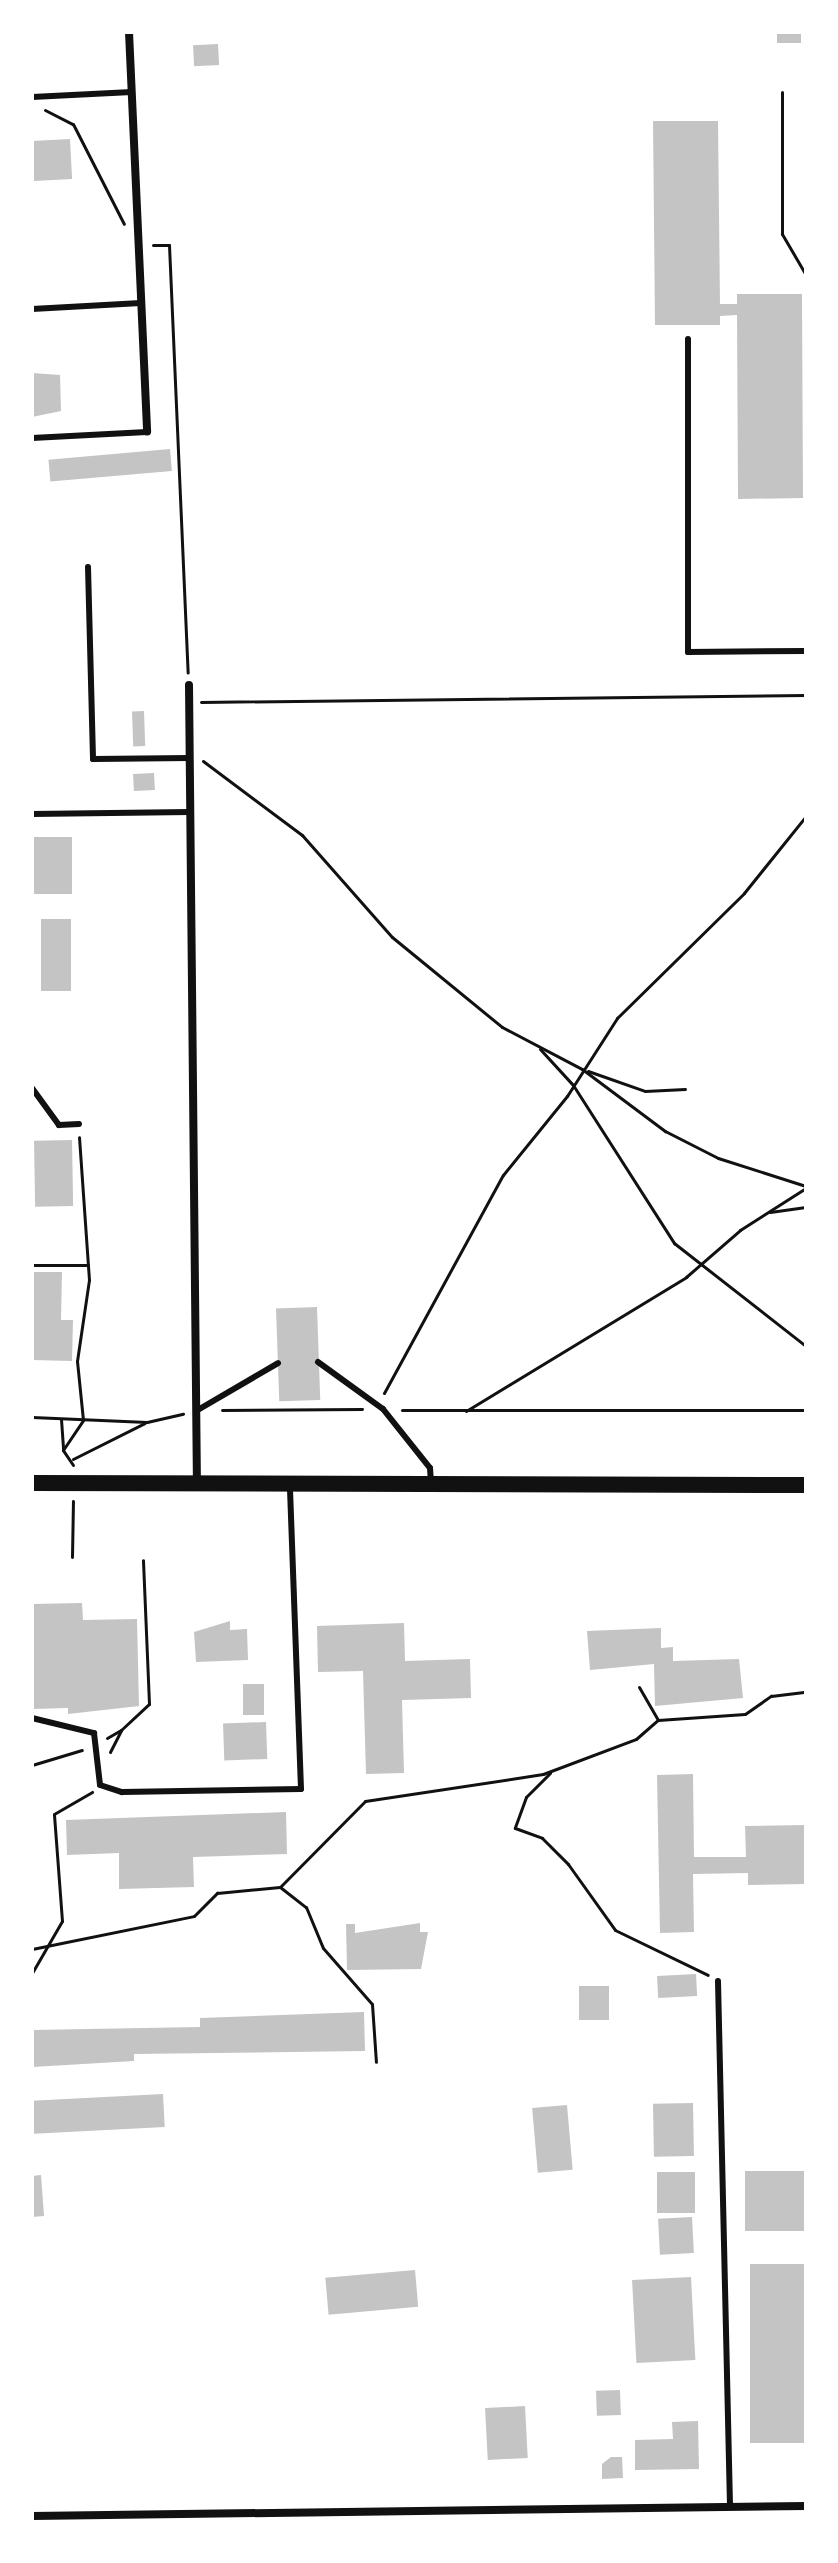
<!DOCTYPE html>
<html>
<head>
<meta charset="utf-8">
<style>
  body { margin:0 }
  #map { position:relative; width:838px; height:2563px; overflow:hidden; background:#fff; font-family:"Golos Text",sans-serif }
  div>[style] { position:absolute }
  .building>* { inset:0; background:#c4c4c4; transform-origin:0 0 }
  .path>* { height:3px; margin:-1.5px; padding:0 1.5px; transform-origin:1.5px; border-radius:1.5px; background:#111 }
  .service>* { height:6px; margin:-3px; padding:0 3px; transform-origin:3px; border-radius:3px; background:#111 }
  .minor>* { height:8px; margin:-4px; padding:0 4px; transform-origin:4px; border-radius:4px; background:#111 }
  .secondary>* { height:16px; margin:-8px; padding:0 8px; transform-origin:8px; border-radius:8px; background:#111 }
  span { translate:-50% -50%; white-space:nowrap; text-align:center; line-height:1.15; -webkit-text-stroke:8px #fff; paint-order:stroke }
  .frame { position:absolute; inset:0; border:34px solid #fff; pointer-events:none }
</style>
</head>
<body>
<div id="map">
  <div class="building">
    <i style="left:777px;top:32px;width:24px;height:11px"></i>
    <i style="left:218px;top:44px;width:21px;height:25px;rotate:87deg"></i>
    <i style="clip-path:polygon(653px 121px,718px 121px,720px 304px,737px 304px,737px 294px,802px 294px,803px 498px,738px 499px,737px 315px,720px 316px,720px 325px,655px 325px)"></i>
    <i style="left:70px;top:139px;width:40px;height:38px;rotate:87deg"></i>
    <i style="clip-path:polygon(32px 373px,60px 375px,61px 411px,32px 417px)"></i>
    <i style="left:170px;top:449px;width:22px;height:122px;rotate:85deg"></i>
    <i style="left:144px;top:711px;width:35px;height:12px;rotate:88deg"></i>
    <i style="left:154px;top:773px;width:17px;height:21px;rotate:87deg"></i>
    <i style="left:32px;top:837px;width:40px;height:57px"></i>
    <i style="left:41px;top:919px;width:30px;height:72px"></i>
    <i style="left:72px;top:1140px;width:66px;height:38px;rotate:89deg"></i>
    <i style="clip-path:polygon(32px 1272px,62px 1272px,61px 1320px,73px 1320px,72px 1361px,32px 1360px)"></i>
    <i style="left:317px;top:1307px;width:93px;height:41px;rotate:88deg"></i>
    <i style="clip-path:polygon(82px 1603px,83px 1620px,137px 1619px,139px 1706px,68px 1714px,68px 1708px,33px 1709px,32px 1604px)"></i>
    <i style="clip-path:polygon(230px 1621px,230px 1630px,247px 1629px,248px 1660px,196px 1662px,194px 1632px)"></i>
    <i style="clip-path:polygon(404px 1623px,405px 1661px,470px 1659px,471px 1698px,402px 1700px,404px 1773px,366px 1774px,363px 1671px,318px 1672px,317px 1626px)"></i>
    <i style="clip-path:polygon(661px 1628px,661px 1648px,673px 1647px,673px 1661px,739px 1659px,743px 1698px,655px 1706px,654px 1664px,590px 1670px,587px 1631px)"></i>
    <i style="left:243px;top:1684px;width:21px;height:31px"></i>
    <i style="left:266px;top:1722px;width:37px;height:43px;rotate:88deg"></i>
    <i style="clip-path:polygon(693px 1774px,694px 1857px,746px 1857px,745px 1826px,806px 1825px,806px 1884px,748px 1885px,748px 1873px,693px 1874px,694px 1932px,660px 1933px,657px 1775px)"></i>
    <i style="clip-path:polygon(286px 1812px,287px 1854px,193px 1857px,194px 1887px,119px 1889px,119px 1853px,67px 1855px,66px 1820px)"></i>
    <i style="clip-path:polygon(420px 1923px,420px 1932px,428px 1932px,421px 1969px,347px 1970px,346px 1924px,355px 1924px,355px 1933px)"></i>
    <i style="left:696px;top:1974px;width:22px;height:39px;rotate:87deg"></i>
    <i style="left:609px;top:1986px;width:34px;height:30px;rotate:90deg"></i>
    <i style="clip-path:polygon(364px 2012px,365px 2051px,134px 2054px,134px 2061px,32px 2067px,32px 2030px,200px 2027px,200px 2018px)"></i>
    <i style="left:163px;top:2094px;width:33px;height:131px;rotate:87deg"></i>
    <i style="left:693px;top:2103px;width:53px;height:40px;rotate:89deg"></i>
    <i style="left:567px;top:2105px;width:65px;height:35px;rotate:85deg"></i>
    <i style="left:745px;top:2171px;width:61px;height:60px"></i>
    <i style="left:695px;top:2172px;width:41px;height:38px;rotate:90deg"></i>
    <i style="clip-path:polygon(41px 2175px,44px 2216px,32px 2217px,32px 2176px)"></i>
    <i style="left:692px;top:2217px;width:36px;height:34px;rotate:87deg"></i>
    <i style="left:750px;top:2264px;width:56px;height:179px"></i>
    <i style="left:415px;top:2270px;width:37px;height:90px;rotate:85deg"></i>
    <i style="left:691px;top:2277px;width:83px;height:59px;rotate:87deg"></i>
    <i style="left:620px;top:2390px;width:25px;height:24px;rotate:88deg"></i>
    <i style="left:525px;top:2406px;width:52px;height:40px;rotate:87deg"></i>
    <i style="clip-path:polygon(698px 2421px,699px 2469px,635px 2470px,635px 2440px,673px 2439px,672px 2422px)"></i>
    <i style="clip-path:polygon(611px 2457px,622px 2457px,623px 2478px,602px 2479px,602px 2464px)"></i>
  </div>
  <div class="path">
    <i style="left:782px;top:92px;width:142px;rotate:90deg"></i>
    <i style="left:782px;top:234px;width:48px;rotate:59.7deg"></i>
    <i style="left:45px;top:110px;width:31px;rotate:27deg"></i>
    <i style="left:73px;top:124px;width:112px;rotate:63deg"></i>
    <i style="left:153px;top:245px;width:16px"></i>
    <i style="left:169px;top:245px;width:428px;rotate:87.5deg"></i>
    <i style="left:201px;top:702px;width:605px;rotate:-0.66deg"></i>
    <i style="left:203px;top:761px;width:124px;rotate:36.8deg"></i>
    <i style="left:302px;top:835px;width:136px;rotate:48.6deg"></i>
    <i style="left:392px;top:937px;width:142px;rotate:39.3deg"></i>
    <i style="left:502px;top:1027px;width:90px;rotate:27.7deg"></i>
    <i style="left:582px;top:1069px;width:104px;rotate:36.8deg"></i>
    <i style="left:665px;top:1131px;width:59px;rotate:27deg"></i>
    <i style="left:718px;top:1158px;width:92px;rotate:17.7deg"></i>
    <i style="left:540px;top:1049px;width:49px;rotate:47.5deg"></i>
    <i style="left:573px;top:1085px;width:188px;rotate:57.4deg"></i>
    <i style="left:674px;top:1243px;width:167px;rotate:38deg"></i>
    <i style="left:588px;top:1071px;width:60px;rotate:19.3deg"></i>
    <i style="left:645px;top:1091px;width:40px;rotate:-2.9deg"></i>
    <i style="left:770px;top:1212px;width:36px;rotate:-8deg"></i>
    <i style="left:32px;top:1265px;width:56px"></i>
    <i style="left:384px;top:1393px;width:248px;rotate:-61.4deg"></i>
    <i style="left:503px;top:1175px;width:102px;rotate:-51deg"></i>
    <i style="left:567px;top:1096px;width:93px;rotate:-57.3deg"></i>
    <i style="left:617px;top:1018px;width:178px;rotate:-44.5deg"></i>
    <i style="left:744px;top:893px;width:99px;rotate:-51.2deg"></i>
    <i style="left:222px;top:1410px;width:140px;rotate:-0.4deg"></i>
    <i style="left:402px;top:1410px;width:404px"></i>
    <i style="left:466px;top:1411px;width:258px;rotate:-31.3deg"></i>
    <i style="left:686px;top:1277px;width:72px;rotate:-41deg"></i>
    <i style="left:740px;top:1230px;width:78px;rotate:-32.5deg"></i>
    <i style="left:32px;top:1417px;width:115px;rotate:2.5deg"></i>
    <i style="left:147px;top:1422px;width:37px;rotate:-13deg"></i>
    <i style="left:61px;top:1419px;width:31px;rotate:86deg"></i>
    <i style="left:73px;top:1459px;width:80px;rotate:-26.6deg"></i>
    <i style="left:73px;top:1465px;width:18px;rotate:-124deg"></i>
    <i style="left:63px;top:1450px;width:36px;rotate:-56deg"></i>
    <i style="left:83px;top:1420px;width:59px;rotate:-95.8deg"></i>
    <i style="left:77px;top:1361px;width:82px;rotate:-81.6deg"></i>
    <i style="left:89px;top:1280px;width:143px;rotate:-94deg"></i>
    <i style="left:72px;top:1557px;width:56px;rotate:-89deg"></i>
    <i style="left:639px;top:1687px;width:38px;rotate:60deg"></i>
    <i style="left:107px;top:1738px;width:16px;rotate:-30deg"></i>
    <i style="left:110px;top:1752px;width:25px;rotate:-63deg"></i>
    <i style="left:121px;top:1730px;width:38px;rotate:-43deg"></i>
    <i style="left:149px;top:1704px;width:144px;rotate:-92.4deg"></i>
    <i style="left:32px;top:1765px;width:52px;rotate:-16.7deg"></i>
    <i style="left:550px;top:1773px;width:34px;rotate:135deg"></i>
    <i style="left:526px;top:1797px;width:33px;rotate:110deg"></i>
    <i style="left:515px;top:1828px;width:29px;rotate:20deg"></i>
    <i style="left:542px;top:1838px;width:37px;rotate:45deg"></i>
    <i style="left:568px;top:1864px;width:81px;rotate:54.5deg"></i>
    <i style="left:615px;top:1930px;width:103px;rotate:25.8deg"></i>
    <i style="left:280px;top:1887px;width:33px;rotate:38deg"></i>
    <i style="left:306px;top:1907px;width:44px;rotate:67.5deg"></i>
    <i style="left:323px;top:1948px;width:74px;rotate:48.8deg"></i>
    <i style="left:372px;top:2004px;width:58px;rotate:86.1deg"></i>
    <i style="left:32px;top:1949px;width:165px;rotate:-11.5deg"></i>
    <i style="left:194px;top:1916px;width:33px;rotate:-45deg"></i>
    <i style="left:217px;top:1893px;width:63px;rotate:-5.4deg"></i>
    <i style="left:280px;top:1887px;width:121px;rotate:-45.3deg"></i>
    <i style="left:365px;top:1801px;width:180px;rotate:-8.6deg"></i>
    <i style="left:543px;top:1774px;width:99px;rotate:-20.6deg"></i>
    <i style="left:636px;top:1739px;width:29px;rotate:-41deg"></i>
    <i style="left:658px;top:1720px;width:87px;rotate:-3.9deg"></i>
    <i style="left:745px;top:1714px;width:32px;rotate:-35deg"></i>
    <i style="left:771px;top:1696px;width:35px;rotate:-7deg"></i>
    <i style="left:32px;top:1973px;width:60px;rotate:-60deg"></i>
    <i style="left:62px;top:1921px;width:107px;rotate:-94.3deg"></i>
    <i style="left:54px;top:1814px;width:44px;rotate:-30.1deg"></i>
  </div>
  <div class="service">
    <i style="left:32px;top:97px;width:100px;rotate:-2.9deg"></i>
    <i style="left:32px;top:309px;width:109px;rotate:-3.2deg"></i>
    <i style="left:688px;top:339px;width:313px;rotate:90deg"></i>
    <i style="left:688px;top:652px;width:118px;rotate:-0.5deg"></i>
    <i style="left:32px;top:438px;width:115px;rotate:-3deg"></i>
    <i style="left:88px;top:567px;width:192px;rotate:88.5deg"></i>
    <i style="left:93px;top:759px;width:97px;rotate:-0.6deg"></i>
    <i style="left:32px;top:814px;width:158px;rotate:-0.7deg"></i>
    <i style="left:32px;top:1088px;width:46px;rotate:53.9deg"></i>
    <i style="left:59px;top:1125px;width:20px;rotate:-3deg"></i>
    <i style="left:318px;top:1362px;width:80px;rotate:35.9deg"></i>
    <i style="left:383px;top:1409px;width:75px;rotate:51.5deg"></i>
    <i style="left:430px;top:1468px;width:16px;rotate:86deg"></i>
    <i style="left:196px;top:1411px;width:95px;rotate:-30.3deg"></i>
    <i style="left:32px;top:1718px;width:64px;rotate:13.6deg"></i>
    <i style="left:94px;top:1733px;width:52px;rotate:83.4deg"></i>
    <i style="left:100px;top:1785px;width:23px;rotate:18deg"></i>
    <i style="left:122px;top:1792px;width:179px;rotate:-1deg"></i>
    <i style="left:301px;top:1789px;width:302px;rotate:-92.1deg"></i>
    <i style="left:718px;top:1981px;width:526px;rotate:88.69deg"></i>
  </div>
  <div class="minor">
    <i style="left:129px;top:32px;width:400px;rotate:87.4deg"></i>
    <i style="left:189px;top:685px;width:799px;rotate:89.43deg"></i>
    <i style="left:32px;top:2516px;width:774px;rotate:-0.74deg"></i>
  </div>
  <div class="secondary">
    <i style="left:32px;top:1483px;width:774px;rotate:0.15deg"></i>
  </div>
  <div class="frame"></div>
</div>
</body>
</html>
